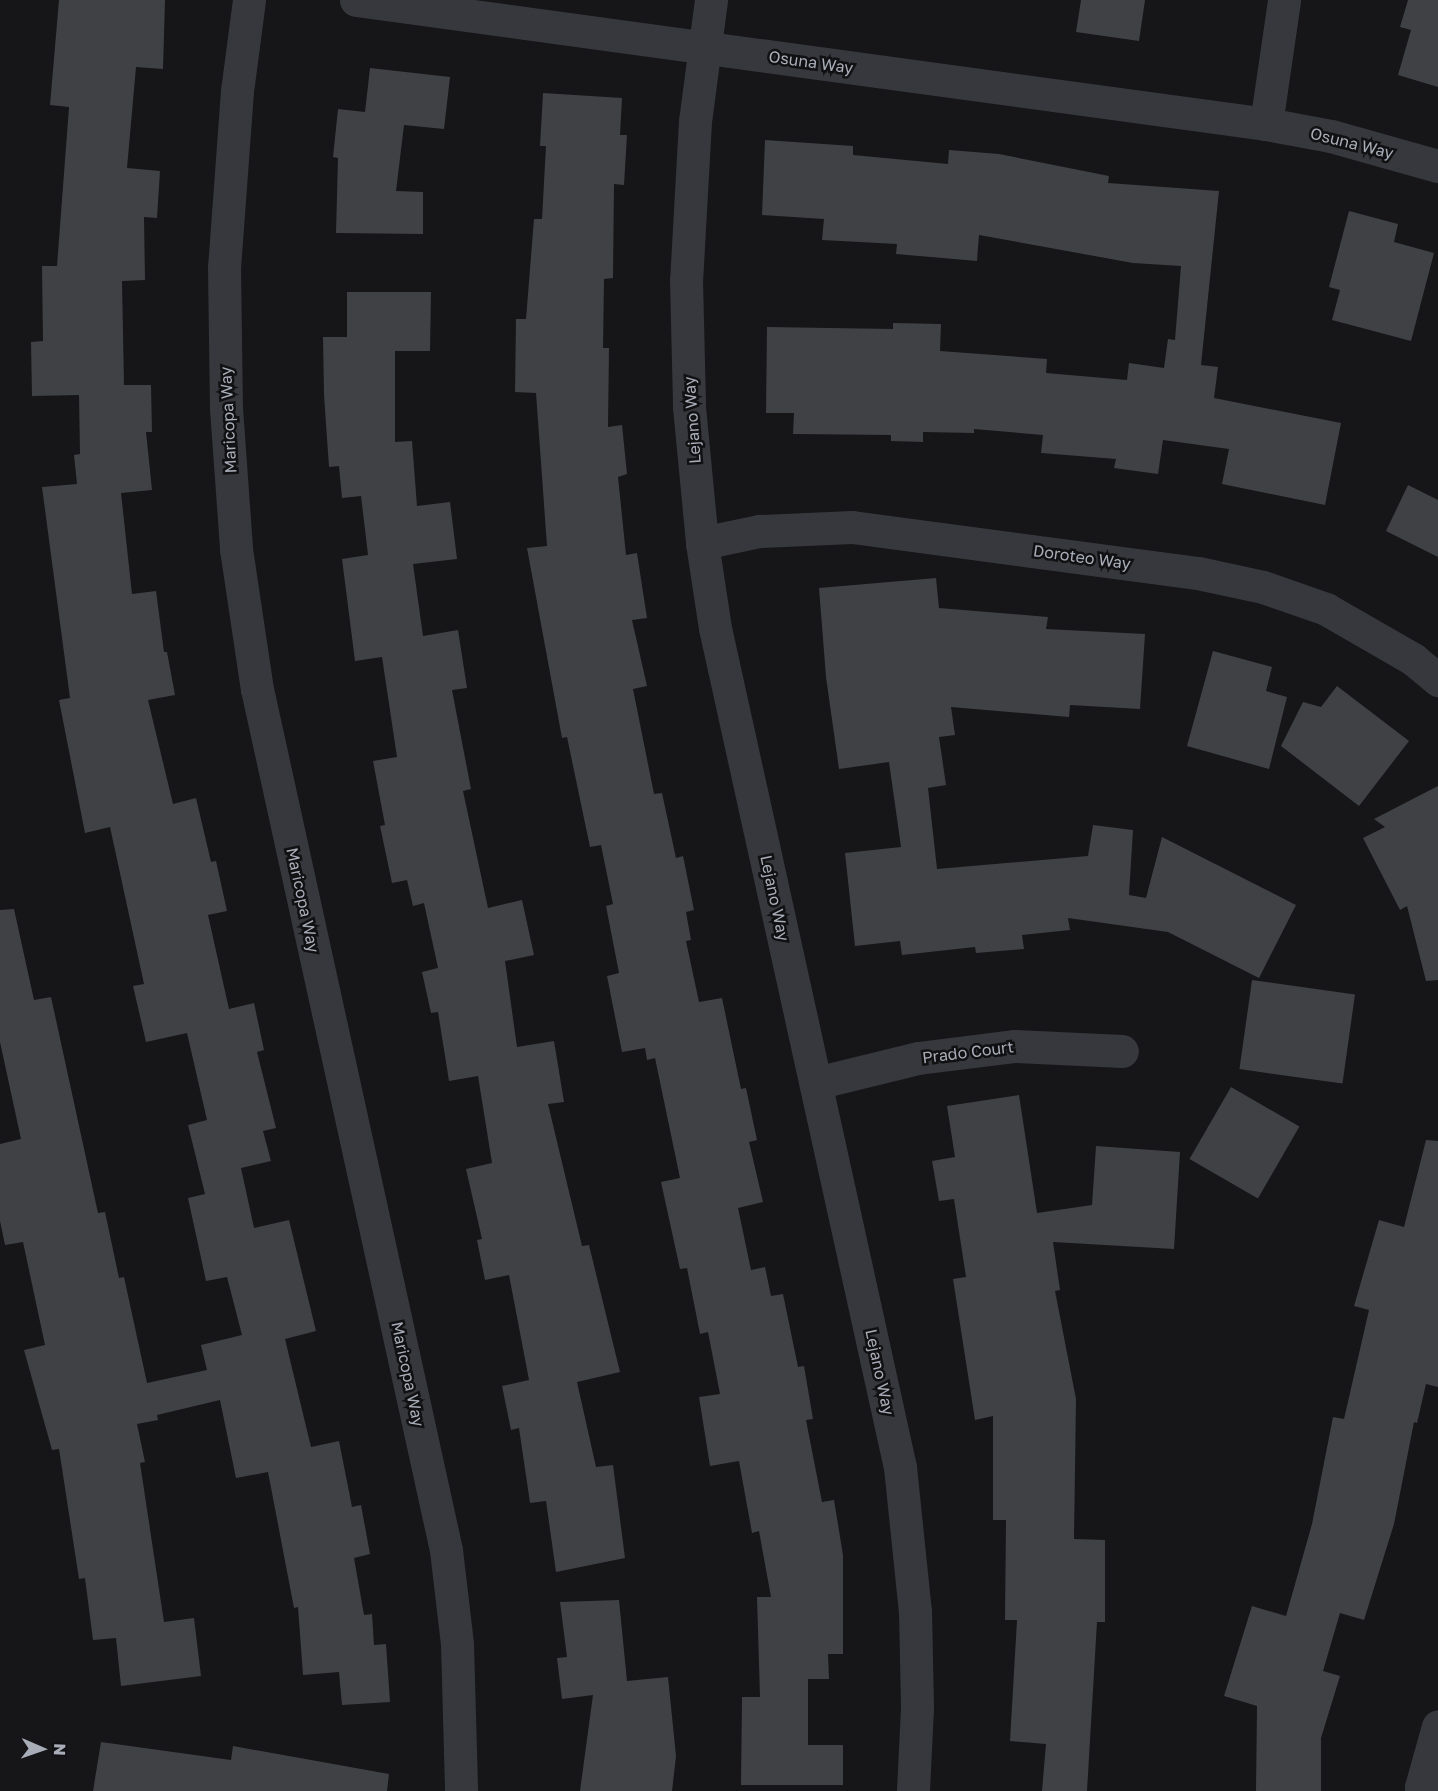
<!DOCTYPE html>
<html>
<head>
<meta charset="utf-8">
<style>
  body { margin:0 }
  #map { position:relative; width:1438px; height:1791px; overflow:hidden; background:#161618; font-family:"Golos Text",sans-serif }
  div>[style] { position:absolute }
  .building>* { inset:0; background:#404145; transform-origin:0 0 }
  .minor>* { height:33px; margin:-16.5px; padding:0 16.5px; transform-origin:16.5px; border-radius:16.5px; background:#37383d }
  span { translate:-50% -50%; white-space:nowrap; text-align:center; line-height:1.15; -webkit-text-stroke:5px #111113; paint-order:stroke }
  .street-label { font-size:16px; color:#a8adb8 }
  .north { position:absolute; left:12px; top:1719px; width:60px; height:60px; -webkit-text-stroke:4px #111113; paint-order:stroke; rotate:92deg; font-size:16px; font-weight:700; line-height:24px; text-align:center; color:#a8adb8 }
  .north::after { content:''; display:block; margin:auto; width:21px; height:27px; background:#a8adb8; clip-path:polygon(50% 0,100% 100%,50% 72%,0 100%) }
</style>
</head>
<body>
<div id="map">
  <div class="building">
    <i style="clip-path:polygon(59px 0,165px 0,163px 69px,136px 67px,127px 168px,160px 171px,157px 218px,144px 217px,145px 280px,122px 281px,124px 385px,151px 385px,152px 432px,146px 432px,152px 490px,121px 493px,132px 594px,156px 591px,164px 652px,167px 652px,175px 695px,148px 700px,173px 804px,196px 798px,211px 862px,216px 861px,227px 911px,208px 915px,229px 1009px,254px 1003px,264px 1050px,257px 1052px,276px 1128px,263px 1131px,271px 1161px,241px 1168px,254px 1228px,289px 1220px,316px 1331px,285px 1339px,311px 1447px,339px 1441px,352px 1507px,361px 1505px,370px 1554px,354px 1558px,364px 1615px,372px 1614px,374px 1645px,386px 1644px,390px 1702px,342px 1705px,339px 1672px,303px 1675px,298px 1607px,294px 1608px,268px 1472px,236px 1478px,220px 1400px,157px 1415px,158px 1420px,137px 1424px,145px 1462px,140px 1463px,164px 1622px,194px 1618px,201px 1676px,121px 1686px,116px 1638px,93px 1640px,85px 1578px,79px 1579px,59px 1449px,52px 1450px,24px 1350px,45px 1345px,23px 1242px,5px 1245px,0 1221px,0 1144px,21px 1139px,0 1042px,0 910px,14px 909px,34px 1000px,51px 997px,98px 1213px,105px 1212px,119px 1278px,124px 1277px,147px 1383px,207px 1370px,201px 1345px,242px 1335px,227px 1277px,206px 1281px,188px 1198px,205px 1194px,188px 1125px,207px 1120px,187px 1033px,146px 1042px,133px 986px,144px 984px,110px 827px,85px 833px,59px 700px,70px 698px,42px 487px,77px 484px,74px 455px,80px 454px,79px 395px,32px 396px,31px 342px,43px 341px,42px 266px,57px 266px,69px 107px,50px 105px)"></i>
    <i style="clip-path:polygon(1081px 0,1145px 0,1139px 41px,1076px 32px)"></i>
    <i style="clip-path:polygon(1408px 0,1438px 0,1438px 87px,1398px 75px,1411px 30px,1400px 27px)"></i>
    <i style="clip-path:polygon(370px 68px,450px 77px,444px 129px,404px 125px,396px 191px,423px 192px,423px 234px,336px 233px,338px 158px,333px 157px,338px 109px,365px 112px)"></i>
    <i style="clip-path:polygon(543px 93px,622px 98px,620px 135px,627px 135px,624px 185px,614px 184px,613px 278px,604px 279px,603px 348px,609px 348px,608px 427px,622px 425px,627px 474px,618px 477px,626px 555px,637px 553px,647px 618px,632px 620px,647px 686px,633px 689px,654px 794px,662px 793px,676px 858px,683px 856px,694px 910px,686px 912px,691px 940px,686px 941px,699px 1002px,722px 998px,741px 1089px,746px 1088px,757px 1140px,749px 1142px,763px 1202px,738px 1208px,751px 1270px,765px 1267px,771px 1296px,783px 1294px,798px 1367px,804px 1366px,813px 1419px,806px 1420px,822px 1502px,834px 1500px,843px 1555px,843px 1654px,828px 1654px,829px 1679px,808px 1679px,808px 1745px,843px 1745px,843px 1785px,741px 1785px,742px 1697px,760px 1697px,757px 1597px,771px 1597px,759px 1531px,752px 1533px,739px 1461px,710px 1466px,699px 1397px,720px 1394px,708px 1332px,700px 1334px,687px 1268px,680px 1269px,661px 1182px,680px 1178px,655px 1058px,647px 1060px,645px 1048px,622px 1052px,607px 976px,619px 973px,606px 906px,613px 904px,601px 845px,590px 847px,567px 737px,562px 738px,527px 548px,547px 546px,536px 393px,515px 392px,516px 319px,526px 319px,534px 219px,542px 219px,546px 146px,540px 146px)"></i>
    <i style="clip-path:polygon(765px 140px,853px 146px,853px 155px,948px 164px,949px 150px,999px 154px,1109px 176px,1108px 183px,1219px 191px,1201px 365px,1218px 367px,1214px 398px,1341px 423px,1325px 505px,1222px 484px,1229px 449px,1163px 440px,1158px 474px,1114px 468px,1116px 459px,1041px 453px,1043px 435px,974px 429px,974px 433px,923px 432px,923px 442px,891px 441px,891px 435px,793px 434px,794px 413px,766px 413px,767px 327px,893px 329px,893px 323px,941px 324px,940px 351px,1047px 359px,1046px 373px,1127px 380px,1129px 363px,1164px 368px,1168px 339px,1175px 340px,1181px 266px,1133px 263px,979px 235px,977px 261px,896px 254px,897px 244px,822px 240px,824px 219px,762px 215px)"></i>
    <i style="clip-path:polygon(1349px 211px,1398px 224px,1394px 242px,1434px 253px,1411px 341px,1332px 320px,1340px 290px,1329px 287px)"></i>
    <i style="clip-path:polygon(347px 292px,431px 292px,430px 351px,395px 351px,395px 442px,412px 441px,417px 506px,450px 502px,457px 559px,413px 564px,423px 636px,458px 630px,467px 688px,452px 690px,471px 789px,463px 791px,488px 908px,522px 900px,534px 955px,505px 961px,517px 1047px,554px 1041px,564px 1102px,548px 1104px,582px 1246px,589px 1245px,620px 1372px,577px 1382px,596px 1467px,613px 1465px,625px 1558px,556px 1572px,546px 1501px,530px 1503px,519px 1428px,511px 1430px,502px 1386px,529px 1380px,509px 1275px,485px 1280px,477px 1240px,482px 1239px,466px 1169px,492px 1163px,478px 1076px,449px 1081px,438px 1012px,431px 1013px,422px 972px,438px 968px,424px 903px,413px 906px,407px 880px,392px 883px,380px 826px,385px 825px,373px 761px,397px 757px,382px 657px,355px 661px,342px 559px,368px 555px,361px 496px,342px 498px,339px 466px,329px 467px,324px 395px,323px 337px,347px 337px)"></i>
    <i style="clip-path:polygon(1408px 485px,1438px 500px,1438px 557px,1386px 531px)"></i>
    <i style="clip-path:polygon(936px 578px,939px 608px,1048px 617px,1046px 629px,1145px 634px,1140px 709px,1070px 705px,1069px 717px,951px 707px,955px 735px,939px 737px,946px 785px,928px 788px,937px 869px,1088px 856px,1093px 825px,1133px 830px,1129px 895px,1146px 898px,1162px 837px,1296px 905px,1259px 978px,1168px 932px,1068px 918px,1070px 930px,1022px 935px,1024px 949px,976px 953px,975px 947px,902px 955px,900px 941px,855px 946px,845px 853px,901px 847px,889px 762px,839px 769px,826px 677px,819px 588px)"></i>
    <i style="clip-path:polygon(1213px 651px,1272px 667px,1266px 691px,1287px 697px,1269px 769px,1187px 746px)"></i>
    <i style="clip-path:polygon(1337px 686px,1409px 741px,1359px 806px,1281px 746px,1303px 702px,1321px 707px)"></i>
    <i style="clip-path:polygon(1438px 786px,1438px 980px,1426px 981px,1407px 906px,1400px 910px,1363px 838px,1385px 827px,1374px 819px)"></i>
    <i style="left:1252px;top:980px;width:104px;height:90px;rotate:8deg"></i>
    <i style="left:1231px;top:1087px;width:79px;height:83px;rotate:30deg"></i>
    <i style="clip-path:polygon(1019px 1095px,1037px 1213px,1092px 1205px,1096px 1146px,1180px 1152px,1174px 1249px,1053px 1242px,1060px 1290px,1055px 1291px,1076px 1399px,1074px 1539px,1105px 1540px,1105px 1622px,1097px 1622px,1087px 1791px,1042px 1791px,1046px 1744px,1010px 1741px,1017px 1620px,1005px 1620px,1006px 1520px,993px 1520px,993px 1416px,975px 1420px,953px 1279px,966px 1277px,954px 1199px,939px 1201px,932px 1161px,955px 1157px,947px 1106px)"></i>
    <i style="clip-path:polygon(1426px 1140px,1438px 1141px,1438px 1387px,1426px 1384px,1417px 1423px,1414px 1422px,1394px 1524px,1364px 1620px,1340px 1613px,1323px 1671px,1340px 1676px,1321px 1738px,1321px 1791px,1256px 1791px,1257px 1706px,1224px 1696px,1252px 1606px,1286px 1616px,1312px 1524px,1333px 1417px,1344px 1419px,1369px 1310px,1354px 1306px,1379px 1220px,1404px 1227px)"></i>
    <i style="clip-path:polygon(619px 1600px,627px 1681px,668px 1677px,676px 1756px,672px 1791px,580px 1791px,593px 1695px,562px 1699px,557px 1658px,567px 1657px,560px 1602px)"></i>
    <i style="clip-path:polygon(101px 1742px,231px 1760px,233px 1746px,389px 1774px,387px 1791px,93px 1791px)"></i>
  </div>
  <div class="minor">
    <i style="left:249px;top:0;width:92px;rotate:97.5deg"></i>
    <i style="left:237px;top:91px;width:176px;rotate:94.2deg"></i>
    <i style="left:224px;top:267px;width:141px;rotate:89.2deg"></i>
    <i style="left:226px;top:408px;width:141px;rotate:85.9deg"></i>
    <i style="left:236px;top:549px;width:142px;rotate:81.5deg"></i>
    <i style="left:257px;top:689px;width:881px;rotate:77.62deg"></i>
    <i style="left:446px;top:1550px;width:95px;rotate:83.3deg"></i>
    <i style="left:457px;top:1644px;width:147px;rotate:88.4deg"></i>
    <i style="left:356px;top:0;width:918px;rotate:7.76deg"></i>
    <i style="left:1266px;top:124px;width:66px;rotate:10.5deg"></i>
    <i style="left:1331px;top:136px;width:111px;rotate:15.7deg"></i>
    <i style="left:711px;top:0;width:122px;rotate:97.5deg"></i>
    <i style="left:695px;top:121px;width:159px;rotate:93.2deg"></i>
    <i style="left:686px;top:280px;width:127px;rotate:88.6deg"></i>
    <i style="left:689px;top:407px;width:137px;rotate:84.5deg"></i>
    <i style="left:702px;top:543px;width:86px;rotate:81.3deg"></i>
    <i style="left:715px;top:628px;width:859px;rotate:77.57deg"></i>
    <i style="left:900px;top:1467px;width:145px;rotate:84.1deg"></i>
    <i style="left:915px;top:1611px;width:97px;rotate:88.8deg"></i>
    <i style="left:917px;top:1708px;width:83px;rotate:92.8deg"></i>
    <i style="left:1266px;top:124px;width:125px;rotate:-81.7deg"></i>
    <i style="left:702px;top:543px;width:58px;rotate:-11.9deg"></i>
    <i style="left:759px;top:531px;width:93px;rotate:-2.5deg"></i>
    <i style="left:852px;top:527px;width:349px;rotate:7.6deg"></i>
    <i style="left:1198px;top:573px;width:66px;rotate:12.2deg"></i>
    <i style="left:1263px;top:587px;width:67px;rotate:19.2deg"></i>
    <i style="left:1326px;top:609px;width:100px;rotate:29.9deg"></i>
    <i style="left:1413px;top:659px;width:33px;rotate:40deg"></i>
    <i style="left:816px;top:1083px;width:105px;rotate:-13.8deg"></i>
    <i style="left:918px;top:1058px;width:98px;rotate:-7.1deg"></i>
    <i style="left:1015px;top:1046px;width:107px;rotate:2.7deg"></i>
    <i style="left:1428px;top:1791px;width:8px;rotate:-150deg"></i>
    <i style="left:1421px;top:1787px;width:63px;rotate:-74.4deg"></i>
  </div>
  <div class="street-label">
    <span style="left:811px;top:62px;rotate:8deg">Osuna Way</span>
    <span style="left:1352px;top:143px;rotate:14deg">Osuna Way</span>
    <span style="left:228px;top:420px;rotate:-93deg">Maricopa Way</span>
    <span style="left:692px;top:420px;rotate:-94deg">Lejano Way</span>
    <span style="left:1082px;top:557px;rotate:8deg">Doroteo Way</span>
    <span style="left:775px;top:898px;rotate:78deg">Lejano Way</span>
    <span style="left:303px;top:900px;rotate:78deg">Maricopa Way</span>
    <span style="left:968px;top:1052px;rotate:-7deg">Prado Court</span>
    <span style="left:880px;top:1372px;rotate:78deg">Lejano Way</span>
    <span style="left:408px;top:1374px;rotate:78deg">Maricopa Way</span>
  </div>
  <div class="north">N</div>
</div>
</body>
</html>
